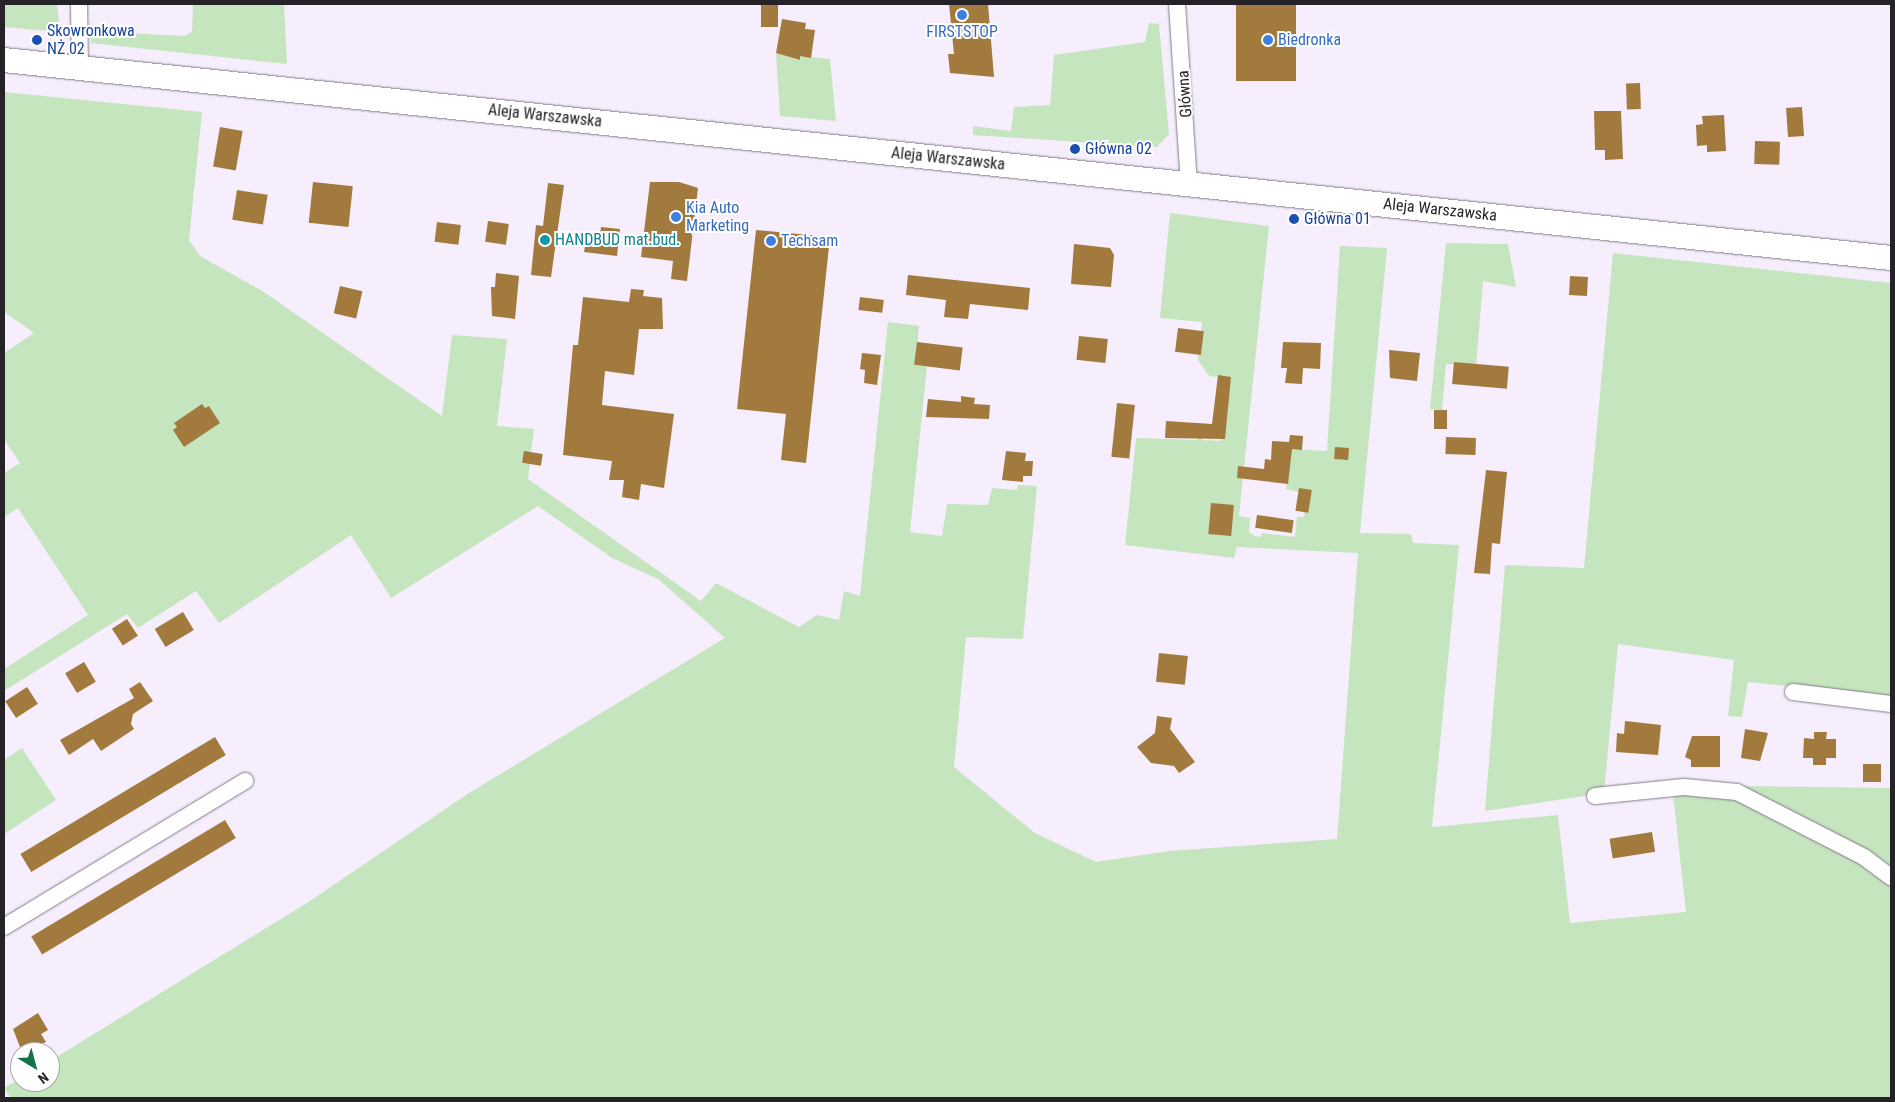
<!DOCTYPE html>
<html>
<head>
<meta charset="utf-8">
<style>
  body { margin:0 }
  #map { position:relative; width:1895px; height:1102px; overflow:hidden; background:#f6eefc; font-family:"Roboto Condensed",sans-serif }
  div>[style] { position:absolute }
  .green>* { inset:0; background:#c5e5be }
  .building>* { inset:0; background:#a27a3d; transform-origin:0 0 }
  .roads { filter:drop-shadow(0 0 1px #827b87) drop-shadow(0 0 1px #827b87) }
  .street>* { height:16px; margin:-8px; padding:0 8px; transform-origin:8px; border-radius:8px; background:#fff }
  .secondary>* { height:24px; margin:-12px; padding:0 12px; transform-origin:12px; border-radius:12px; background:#fff }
  .dots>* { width:14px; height:14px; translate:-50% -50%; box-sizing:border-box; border:2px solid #fff; border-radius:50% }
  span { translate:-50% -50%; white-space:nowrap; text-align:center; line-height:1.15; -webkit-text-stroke:4px #fff; paint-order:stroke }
  .transit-label { font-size:16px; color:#164399 }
  .left { translate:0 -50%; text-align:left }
  .shop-label { font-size:16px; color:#366cbe }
  .street-label { font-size:16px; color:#252328 }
  .culture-label { font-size:16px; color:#0d838f }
  .frame { position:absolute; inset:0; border:5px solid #252328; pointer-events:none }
  .north { position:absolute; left:10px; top:1042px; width:50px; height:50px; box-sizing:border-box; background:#fff; border:1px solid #a8a7a9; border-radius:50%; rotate:143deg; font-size:14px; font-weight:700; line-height:20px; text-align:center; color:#252328 }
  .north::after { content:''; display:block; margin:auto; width:18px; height:22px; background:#157248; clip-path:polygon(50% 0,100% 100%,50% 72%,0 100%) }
</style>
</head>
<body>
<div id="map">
  <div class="green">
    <i style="clip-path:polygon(4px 4px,57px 4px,60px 32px,4px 27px)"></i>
    <i style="clip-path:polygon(193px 4px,284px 4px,287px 64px,91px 43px,90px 31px,185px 36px,192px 32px)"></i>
    <i style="clip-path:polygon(1149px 23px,1159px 24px,1169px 134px,1157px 147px,973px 135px,973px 126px,1011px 131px,1014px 107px,1050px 105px,1054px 55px,1145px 42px)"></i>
    <i style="clip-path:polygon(776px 53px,799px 60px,800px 56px,830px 59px,836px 121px,780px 116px)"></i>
    <i style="clip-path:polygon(4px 92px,202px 112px,189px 240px,200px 256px,264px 292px,442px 416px,452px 335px,507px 339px,497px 426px,534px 429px,528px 479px,701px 601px,716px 583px,799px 627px,817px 615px,839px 620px,844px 591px,860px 596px,888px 322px,919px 326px,915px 365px,927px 366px,910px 532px,942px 536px,947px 504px,988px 505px,992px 488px,1017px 490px,1018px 485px,1037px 486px,1023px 639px,966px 637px,954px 767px,1035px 833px,1096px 862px,1169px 851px,1337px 839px,1358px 553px,1237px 547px,1234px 558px,1125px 545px,1136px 438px,1197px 440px,1199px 423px,1203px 427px,1202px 440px,1221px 441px,1225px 378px,1209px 376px,1198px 360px,1202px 322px,1160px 318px,1170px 213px,1269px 226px,1239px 516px,1250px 518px,1249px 532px,1255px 536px,1261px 537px,1262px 533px,1295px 537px,1297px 517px,1304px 517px,1306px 494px,1286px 489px,1289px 449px,1327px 451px,1340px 246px,1387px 248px,1360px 533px,1411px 534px,1413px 543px,1459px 545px,1432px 827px,1558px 815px,1570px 923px,1686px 912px,1672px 785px,1891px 788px,1891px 1098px,11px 1098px,4px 1088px,20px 1079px,50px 1082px,50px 1061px,307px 903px,469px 793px,725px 638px,658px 579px,612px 558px,538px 506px,391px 598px,351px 535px,219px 623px,196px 591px,138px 628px,127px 614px,4px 691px,4px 669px,88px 615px,18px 508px,4px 517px,4px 473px,20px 463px,4px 439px,4px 353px,34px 333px,4px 312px)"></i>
    <i style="clip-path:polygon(1446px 243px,1508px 244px,1516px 287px,1483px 281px,1476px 367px,1446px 364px,1442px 410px,1430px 409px)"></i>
    <i style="clip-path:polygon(1613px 253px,1891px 283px,1891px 696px,1748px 682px,1742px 717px,1728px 716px,1734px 660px,1618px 644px,1604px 793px,1485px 811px,1505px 565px,1584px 568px)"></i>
    <i style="clip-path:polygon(22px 748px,56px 800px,4px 834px,4px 760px)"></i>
  </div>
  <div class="building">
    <i style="left:761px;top:4px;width:17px;height:23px"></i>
    <i style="clip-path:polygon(949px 4px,988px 4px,994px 77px,950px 73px,948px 54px,954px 54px)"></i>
    <i style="left:1236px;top:4px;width:60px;height:77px"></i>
    <i style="clip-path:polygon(782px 19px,806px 23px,805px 29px,815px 30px,811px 58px,800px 56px,800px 60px,776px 53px)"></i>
    <i style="left:1640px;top:83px;width:26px;height:14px;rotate:88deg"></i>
    <i style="left:1802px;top:107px;width:29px;height:16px;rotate:86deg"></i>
    <i style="clip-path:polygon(1594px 111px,1621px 111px,1623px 159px,1605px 160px,1605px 150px,1595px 150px)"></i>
    <i style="clip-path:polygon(1724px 115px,1726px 151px,1707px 152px,1707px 145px,1697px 146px,1696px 125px,1703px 124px,1702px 116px)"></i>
    <i style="left:220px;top:127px;width:23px;height:40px;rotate:10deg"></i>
    <i style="left:1755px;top:141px;width:25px;height:23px;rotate:2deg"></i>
    <i style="left:313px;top:182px;width:40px;height:41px;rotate:6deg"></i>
    <i style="clip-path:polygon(650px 182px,679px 182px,698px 188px,687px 281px,671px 279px,673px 261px,641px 257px)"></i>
    <i style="clip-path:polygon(548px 183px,564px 185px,551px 277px,531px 275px,536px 225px,543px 226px)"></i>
    <i style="left:237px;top:190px;width:31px;height:30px;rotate:9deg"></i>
    <i style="left:488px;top:221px;width:21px;height:21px;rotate:8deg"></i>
    <i style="left:437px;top:222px;width:24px;height:20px;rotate:7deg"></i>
    <i style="clip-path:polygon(601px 227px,620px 229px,617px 256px,584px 252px,587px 233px,600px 235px)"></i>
    <i style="clip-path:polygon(756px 230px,830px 237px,806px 463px,781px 460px,786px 414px,737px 409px)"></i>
    <i style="clip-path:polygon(1074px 244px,1110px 248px,1114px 255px,1111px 287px,1071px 284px)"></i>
    <i style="clip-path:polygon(496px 273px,519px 276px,515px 319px,492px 316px,491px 287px,495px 287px)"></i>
    <i style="clip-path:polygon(908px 275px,1030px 288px,1028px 310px,970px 304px,968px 319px,944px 317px,946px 300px,906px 295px)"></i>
    <i style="left:1570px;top:276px;width:18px;height:19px;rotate:3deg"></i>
    <i style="left:340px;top:286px;width:23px;height:28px;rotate:13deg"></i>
    <i style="clip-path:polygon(631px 289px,644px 290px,643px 296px,662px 298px,663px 329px,639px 329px,634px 375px,605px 371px,602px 405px,674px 414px,664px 488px,641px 484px,639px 500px,622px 497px,624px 480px,609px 480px,612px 461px,563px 455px,573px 345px,578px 345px,583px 297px,629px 302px)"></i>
    <i style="left:860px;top:297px;width:24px;height:13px;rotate:7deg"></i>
    <i style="left:1178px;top:328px;width:26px;height:24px;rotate:7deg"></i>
    <i style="left:1079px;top:336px;width:29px;height:24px;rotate:6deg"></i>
    <i style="left:917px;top:342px;width:46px;height:23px;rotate:7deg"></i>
    <i style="clip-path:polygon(1283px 342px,1321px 343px,1320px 369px,1303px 368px,1302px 384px,1285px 383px,1287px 368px,1281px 368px)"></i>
    <i style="clip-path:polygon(1389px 350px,1420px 353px,1417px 381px,1390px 378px)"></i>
    <i style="clip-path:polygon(862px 353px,881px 355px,877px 385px,864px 383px,865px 370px,860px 369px)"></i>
    <i style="left:1454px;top:362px;width:55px;height:22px;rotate:5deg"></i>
    <i style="clip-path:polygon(1218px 375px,1231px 377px,1225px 439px,1165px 438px,1166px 421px,1212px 424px)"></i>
    <i style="clip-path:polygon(961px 396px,975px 398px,974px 404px,990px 405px,989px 419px,926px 417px,928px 399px,961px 402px)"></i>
    <i style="left:1117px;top:403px;width:18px;height:54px;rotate:6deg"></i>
    <i style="clip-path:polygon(202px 404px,205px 408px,209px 406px,220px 423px,184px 447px,173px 430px,177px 427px,174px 423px)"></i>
    <i style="left:1434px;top:410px;width:13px;height:19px"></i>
    <i style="clip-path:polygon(1290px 435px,1303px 436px,1302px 450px,1292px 449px,1288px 484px,1237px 478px,1238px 466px,1264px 469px,1265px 459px,1271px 460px,1272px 441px,1289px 442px)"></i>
    <i style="left:1446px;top:437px;width:30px;height:17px;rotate:2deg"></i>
    <i style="left:1335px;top:447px;width:14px;height:12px;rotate:4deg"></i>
    <i style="left:524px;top:451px;width:19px;height:12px;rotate:9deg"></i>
    <i style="clip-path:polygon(1006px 451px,1026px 453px,1025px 461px,1033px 461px,1032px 476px,1023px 476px,1023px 482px,1002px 480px)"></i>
    <i style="clip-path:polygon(1486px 470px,1507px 472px,1500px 544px,1492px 543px,1490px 574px,1474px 573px)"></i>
    <i style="left:1299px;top:488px;width:13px;height:23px;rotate:9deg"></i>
    <i style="left:1211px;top:503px;width:23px;height:31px;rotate:5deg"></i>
    <i style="left:1257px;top:515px;width:37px;height:13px;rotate:8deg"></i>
    <i style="left:183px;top:612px;width:21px;height:33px;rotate:59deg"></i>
    <i style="left:127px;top:619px;width:20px;height:18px;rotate:57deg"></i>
    <i style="left:1159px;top:653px;width:29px;height:29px;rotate:6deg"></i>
    <i style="left:84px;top:662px;width:23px;height:22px;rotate:59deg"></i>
    <i style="clip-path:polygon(140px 682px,153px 701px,133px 714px,131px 724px,134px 729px,101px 751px,93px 739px,69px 755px,60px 740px,134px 698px,129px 689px)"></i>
    <i style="left:27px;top:687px;width:20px;height:26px;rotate:57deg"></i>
    <i style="clip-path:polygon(1157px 716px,1172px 718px,1170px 729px,1195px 762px,1179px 773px,1174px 766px,1151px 763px,1137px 747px,1155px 733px)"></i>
    <i style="clip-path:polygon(1625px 721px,1661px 725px,1658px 755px,1616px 752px,1617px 733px,1624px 734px)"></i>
    <i style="clip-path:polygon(1745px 729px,1768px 733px,1760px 761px,1741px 758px)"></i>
    <i style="clip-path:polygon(1814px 732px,1827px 732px,1826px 739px,1836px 739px,1836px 758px,1826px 758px,1826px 765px,1813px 765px,1813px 758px,1803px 758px,1804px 738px,1814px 739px)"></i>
    <i style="clip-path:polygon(1692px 736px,1720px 736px,1720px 767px,1691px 767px,1691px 760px,1685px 757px)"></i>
    <i style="left:215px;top:737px;width:21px;height:227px;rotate:59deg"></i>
    <i style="left:1881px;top:764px;width:18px;height:18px;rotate:90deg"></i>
    <i style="left:225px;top:820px;width:21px;height:226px;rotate:59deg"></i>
    <i style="left:1652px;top:832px;width:20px;height:43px;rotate:81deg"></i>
    <i style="clip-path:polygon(38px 1013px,48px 1030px,41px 1034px,46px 1042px,22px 1052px,13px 1029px)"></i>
  </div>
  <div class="roads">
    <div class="street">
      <i style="left:79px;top:4px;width:64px;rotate:89.1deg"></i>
      <i style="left:1177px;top:4px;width:180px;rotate:86.2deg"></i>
      <i style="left:1793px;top:692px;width:99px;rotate:7deg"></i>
      <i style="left:1595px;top:796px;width:89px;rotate:-5.8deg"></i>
      <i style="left:1684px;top:787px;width:53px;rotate:5.4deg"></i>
      <i style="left:1737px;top:792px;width:143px;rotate:27.1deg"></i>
      <i style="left:1864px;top:857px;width:34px;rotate:37deg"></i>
      <i style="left:4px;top:927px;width:282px;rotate:-31.2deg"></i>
    </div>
    <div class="secondary">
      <i style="left:4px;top:60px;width:1897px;rotate:5.99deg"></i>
    </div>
  </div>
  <div class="dots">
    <i style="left:962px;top:15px;background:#3f7fe0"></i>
    <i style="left:37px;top:40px;background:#1a4fb4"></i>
    <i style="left:1268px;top:40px;background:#3f7fe0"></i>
    <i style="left:1075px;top:149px;background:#1a4fb4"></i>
    <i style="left:676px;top:217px;background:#3f7fe0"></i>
    <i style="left:1294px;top:219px;background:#1a4fb4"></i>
    <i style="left:545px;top:240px;background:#0f9aa8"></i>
    <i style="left:771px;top:241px;background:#3f7fe0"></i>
  </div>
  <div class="transit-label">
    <span class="left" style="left:47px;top:40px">Skowronkowa<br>NŻ 02</span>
    <span class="left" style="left:1085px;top:149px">Główna 02</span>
    <span class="left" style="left:1304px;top:219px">Główna 01</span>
  </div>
  <div class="shop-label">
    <span style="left:962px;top:32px">FIRSTSTOP</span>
    <span class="left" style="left:1278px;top:40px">Biedronka</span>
    <span class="left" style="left:686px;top:217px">Kia Auto<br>Marketing</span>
    <span class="left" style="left:781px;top:241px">Techsam</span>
  </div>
  <div class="street-label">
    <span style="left:1185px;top:94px;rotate:-94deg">Główna</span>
    <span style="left:545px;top:116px;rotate:6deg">Aleja Warszawska</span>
    <span style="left:948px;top:159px;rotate:6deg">Aleja Warszawska</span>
    <span style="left:1440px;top:210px;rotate:6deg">Aleja Warszawska</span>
  </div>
  <div class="culture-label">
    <span class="left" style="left:555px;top:240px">HANDBUD mat.bud.</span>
  </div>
  <div class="frame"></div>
  <div class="north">N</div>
</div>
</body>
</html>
